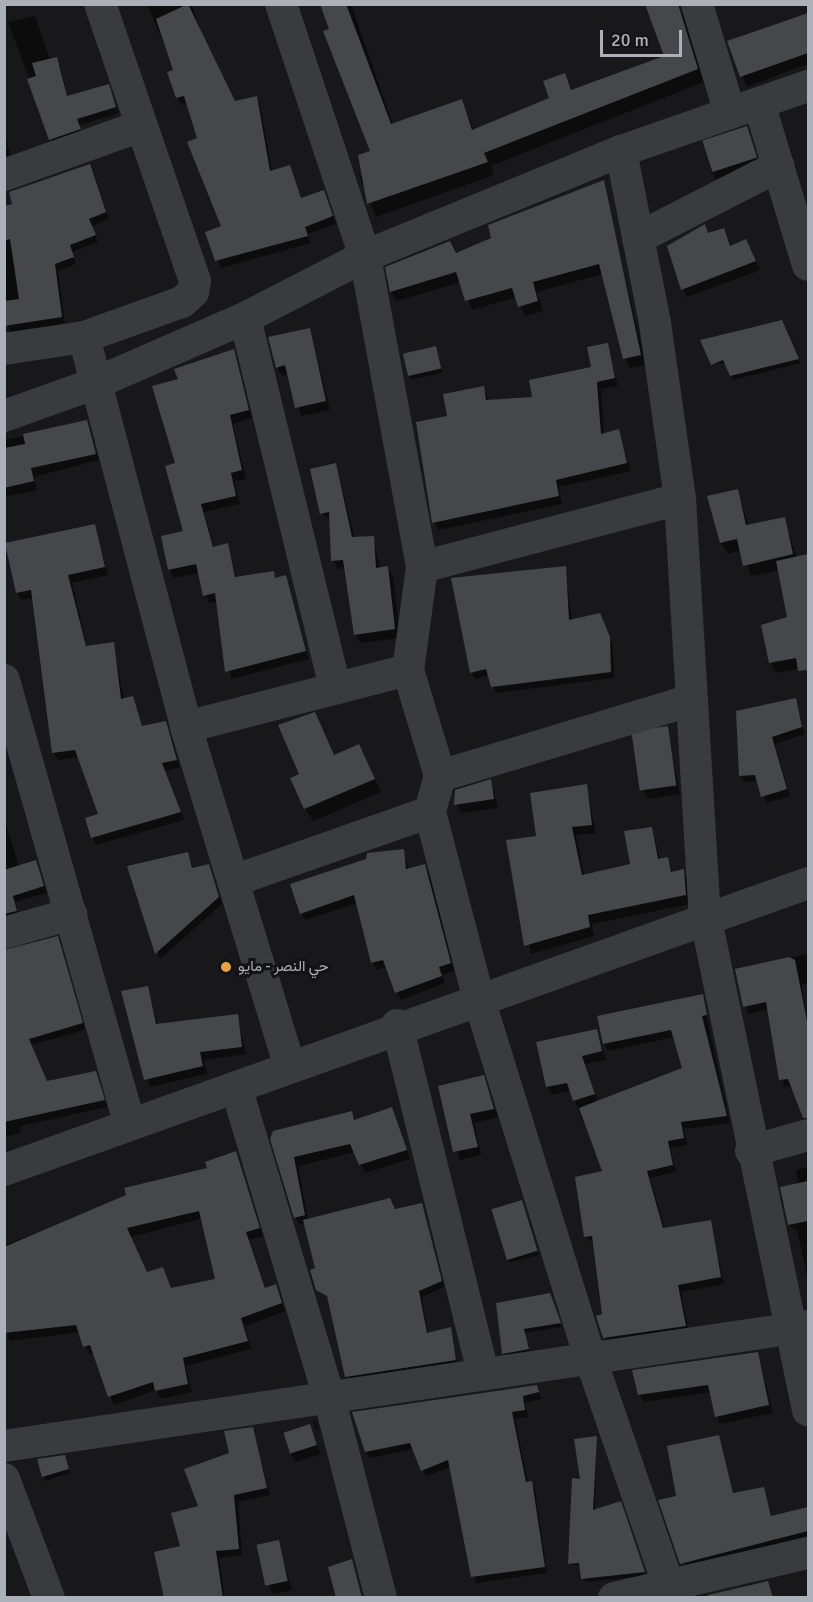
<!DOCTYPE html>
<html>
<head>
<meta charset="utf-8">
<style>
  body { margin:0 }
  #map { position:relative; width:813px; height:1602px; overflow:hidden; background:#18181a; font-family:Signika,Vazirmatn,sans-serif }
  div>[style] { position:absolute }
  .shadow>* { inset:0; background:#0007; transform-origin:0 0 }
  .building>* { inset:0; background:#45474a; transform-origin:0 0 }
  .minor>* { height:32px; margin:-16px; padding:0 16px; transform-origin:16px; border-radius:16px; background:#3a3b3f }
  .dots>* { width:16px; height:16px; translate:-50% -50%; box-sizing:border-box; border:3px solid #131315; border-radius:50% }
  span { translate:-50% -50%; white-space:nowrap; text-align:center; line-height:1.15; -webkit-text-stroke:6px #131315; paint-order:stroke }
  .poi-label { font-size:15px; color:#acb1b9 }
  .left { translate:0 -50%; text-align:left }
  .frame { position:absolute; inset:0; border:6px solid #acb1b9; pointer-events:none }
  .scale { position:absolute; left:600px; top:30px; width:82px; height:27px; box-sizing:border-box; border:3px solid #acb1b9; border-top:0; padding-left:8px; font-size:18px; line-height:21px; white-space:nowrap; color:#acb1b9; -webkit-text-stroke:4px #131315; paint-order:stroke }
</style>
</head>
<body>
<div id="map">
  <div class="shadow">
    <i style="clip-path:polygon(147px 4px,191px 4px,214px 66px,235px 102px,257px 98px,260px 104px,272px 172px,289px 167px,302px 199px,323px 191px,336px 224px,307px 234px,311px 243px,221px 268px,207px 232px,223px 227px,187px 102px,182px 105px,178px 98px,169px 73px,175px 71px)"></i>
    <i style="clip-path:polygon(322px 4px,351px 4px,393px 125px,461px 101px,474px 130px,551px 98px,564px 75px,573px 91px,666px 56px,646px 4px,679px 4px,704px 82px,491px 166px,494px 175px,376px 217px,360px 178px,372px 152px)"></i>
    <i style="clip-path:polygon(808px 14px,808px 64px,747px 87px,729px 42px)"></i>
    <i style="clip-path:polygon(35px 16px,50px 60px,60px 65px,68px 98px,111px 92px,119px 113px,79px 125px,83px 135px,54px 145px,8px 22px)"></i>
    <i style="clip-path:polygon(747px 128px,761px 166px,716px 179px,711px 170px)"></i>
    <i style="clip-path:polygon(4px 133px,8px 146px,4px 147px)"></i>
    <i style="clip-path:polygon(9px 148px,11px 155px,4px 157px,4px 150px)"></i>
    <i style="clip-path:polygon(89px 165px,109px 219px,92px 226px,98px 242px,72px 252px,76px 264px,58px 271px,65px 324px,10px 332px,4px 314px,4px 208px)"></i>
    <i style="clip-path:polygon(603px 182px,646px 365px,630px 368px,625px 358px,603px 274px,537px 292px,543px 311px,525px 316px,517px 297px,472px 310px,461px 282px,397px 301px,391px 292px)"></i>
    <i style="clip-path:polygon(704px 226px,709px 235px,724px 230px,731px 247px,751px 249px,760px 270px,687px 297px,668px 246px)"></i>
    <i style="clip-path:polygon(783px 326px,800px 363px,733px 380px,726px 363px,712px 364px)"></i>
    <i style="clip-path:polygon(310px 330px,330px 410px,301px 416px,289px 374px,282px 376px,277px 367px)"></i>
    <i style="clip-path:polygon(607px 344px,618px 386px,601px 389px,604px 434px,618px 431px,631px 471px,559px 487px,562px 504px,438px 530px,434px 522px,449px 417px,483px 388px,489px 401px,534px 398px,593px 368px)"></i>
    <i style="left:436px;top:348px;width:25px;height:32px;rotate:76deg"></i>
    <i style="clip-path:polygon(233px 351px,252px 418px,233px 424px,246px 479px,234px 481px,240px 504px,204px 512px,214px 548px,227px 545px,237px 578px,273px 573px,277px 579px,285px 577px,309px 659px,231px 679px,218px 602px,209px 603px,199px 573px,174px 578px,169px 569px,185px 532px,177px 464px,179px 380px)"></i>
    <i style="clip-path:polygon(86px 422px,99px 460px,34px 477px,37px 490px,4px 497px,4px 440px)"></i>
    <i style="clip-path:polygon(336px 465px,355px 539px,373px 537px,380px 568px,387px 567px,393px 576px,400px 638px,360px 643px,355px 634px,346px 568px,338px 569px,333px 560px,331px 521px,322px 513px)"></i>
    <i style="clip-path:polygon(737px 491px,749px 526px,784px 518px,797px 558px,808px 556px,808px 667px,776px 673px,771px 663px,763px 626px,789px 618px,779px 570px,751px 576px,741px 550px,728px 554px,721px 543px,709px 497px)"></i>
    <i style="clip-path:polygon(94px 526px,108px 575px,72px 583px,87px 647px,113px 644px,124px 700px,132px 697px,143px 728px,165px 723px,169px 730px,180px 767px,165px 771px,184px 820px,96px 845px,92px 837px,100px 815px,79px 757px,58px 760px,54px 753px,33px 598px,21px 600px,17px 593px,6px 545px)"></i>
    <i style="clip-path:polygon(565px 568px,572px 621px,600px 615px,613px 645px,614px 678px,496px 693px,489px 675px,475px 679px,471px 672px)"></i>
    <i style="clip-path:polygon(795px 700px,805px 734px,775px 744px,790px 796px,766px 803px,758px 781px,744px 782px,740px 775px)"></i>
    <i style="clip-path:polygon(315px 714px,335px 757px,359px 746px,381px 792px,313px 821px,305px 808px,301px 775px)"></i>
    <i style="clip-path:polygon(667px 728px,680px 794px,648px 799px,643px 790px)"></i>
    <i style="clip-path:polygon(491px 781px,498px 808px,461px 813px,456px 804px)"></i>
    <i style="clip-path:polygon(586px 786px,596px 833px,576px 835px,584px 876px,632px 866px,652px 828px,660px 860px,667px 858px,673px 873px,683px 871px,688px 879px,690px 904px,592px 924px,594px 936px,531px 954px,508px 841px,538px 837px)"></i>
    <i style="clip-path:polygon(4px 817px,19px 867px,36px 862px,47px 893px,15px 902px,20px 917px,4px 923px)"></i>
    <i style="clip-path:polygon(403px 850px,409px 870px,424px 866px,429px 873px,454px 971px,442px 975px,445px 983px,401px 1000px,387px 967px,377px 970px,373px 963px,358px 903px,305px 920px,301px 913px,368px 860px)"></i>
    <i style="clip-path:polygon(188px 853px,194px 870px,208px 866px,222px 904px,160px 959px,129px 867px)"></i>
    <i style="clip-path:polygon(57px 938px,85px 1030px,31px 1045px,47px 1083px,95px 1072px,107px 1107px,20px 1126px,21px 1133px,4px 1137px,4px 1005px)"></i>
    <i style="clip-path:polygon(808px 954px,808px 983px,801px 984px,808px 1019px,808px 1084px,784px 1087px,769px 1009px,748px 1014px,736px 971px)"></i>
    <i style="clip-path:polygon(147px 988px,158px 1026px,237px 1016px,246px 1054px,204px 1060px,207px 1074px,149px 1087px)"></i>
    <i style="clip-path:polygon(702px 995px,730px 1123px,684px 1129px,687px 1145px,670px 1148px,676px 1172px,650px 1178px,665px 1230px,710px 1221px,724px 1284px,681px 1292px,689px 1333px,609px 1345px,598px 1317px,603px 1315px,595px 1243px,585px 1237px,576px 1178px,604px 1172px,571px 1091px,552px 1095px,547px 1087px,538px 1043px,597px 1031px,606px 1060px,585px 1064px,598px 1102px,684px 1069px,675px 1037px,608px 1051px,603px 1042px)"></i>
    <i style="clip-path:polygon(483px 1077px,498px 1117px,474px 1123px,481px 1155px,460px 1160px,439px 1087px)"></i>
    <i style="clip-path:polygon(392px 1109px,410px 1159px,365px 1173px,355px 1152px,298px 1166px,308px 1220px,422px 1205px,444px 1287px,422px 1297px,428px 1334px,450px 1329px,458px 1366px,350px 1382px,330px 1302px,312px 1271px,316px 1269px,306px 1224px,300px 1225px,295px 1217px,272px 1139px,351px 1113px,356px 1121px)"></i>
    <i style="clip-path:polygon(evenodd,236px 1153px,263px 1236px,249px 1240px,266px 1289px,276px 1286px,285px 1311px,245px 1326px,251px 1349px,186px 1366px,192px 1392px,161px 1399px,156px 1390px,114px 1405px,94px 1353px,89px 1354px,80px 1332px,9px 1341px,4px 1245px,208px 1169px,236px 1153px,201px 1219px,217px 1281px,172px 1289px,162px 1268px,147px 1274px,130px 1237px,201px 1219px)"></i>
    <i style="clip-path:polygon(808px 1167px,808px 1280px,797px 1231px,789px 1225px,799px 1185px,796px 1170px)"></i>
    <i style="clip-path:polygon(522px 1202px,539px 1255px,510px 1262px,508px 1258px)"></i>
    <i style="clip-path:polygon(551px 1298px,561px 1327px,525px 1333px,530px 1353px,505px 1357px,498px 1305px)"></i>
    <i style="clip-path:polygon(758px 1353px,773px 1413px,720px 1424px,711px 1392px,644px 1402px,640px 1395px)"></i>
    <i style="clip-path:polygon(536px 1386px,542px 1399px,525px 1403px,528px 1417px,515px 1419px,528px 1483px,535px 1489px,547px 1573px,476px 1583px,451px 1467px,426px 1476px,414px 1449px,370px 1458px,366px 1451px)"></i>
    <i style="clip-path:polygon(313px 1420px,317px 1423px,319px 1431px,315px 1428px)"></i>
    <i style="clip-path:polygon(309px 1426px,321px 1454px,296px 1462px,291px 1454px)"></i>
    <i style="clip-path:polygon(252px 1429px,270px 1495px,238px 1502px,242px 1555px,219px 1558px,225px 1598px,165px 1598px,200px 1507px)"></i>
    <i style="clip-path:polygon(596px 1437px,595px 1511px,622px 1507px,645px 1576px,585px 1582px,581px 1566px,570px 1564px,581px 1480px)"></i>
    <i style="clip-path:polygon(719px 1437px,734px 1495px,764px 1488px,772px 1517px,808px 1509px,808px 1538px,686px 1570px,678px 1497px)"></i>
    <i style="clip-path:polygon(39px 1461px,67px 1461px,70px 1473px,46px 1481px)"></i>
    <i style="clip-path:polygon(278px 1542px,292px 1590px,273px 1594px,268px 1585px)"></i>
  </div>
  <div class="building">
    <i style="clip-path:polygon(188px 4px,235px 101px,257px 96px,270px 171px,290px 165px,301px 198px,324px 190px,333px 216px,305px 227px,308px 236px,215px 261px,205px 232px,221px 226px,187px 142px,197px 138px,184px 96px,176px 98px,167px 72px,173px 70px,156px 19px)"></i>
    <i style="clip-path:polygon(320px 4px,346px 4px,391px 124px,462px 99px,472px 130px,549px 98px,543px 81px,565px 73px,571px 90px,664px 56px,645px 4px,678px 4px,698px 69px,484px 153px,488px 162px,367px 204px,358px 155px,370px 151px,323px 31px,329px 29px)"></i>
    <i style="clip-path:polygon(808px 13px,808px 53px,740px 77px,727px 41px)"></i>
    <i style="clip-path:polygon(57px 57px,67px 96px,109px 84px,116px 107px,77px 119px,81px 129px,49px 140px,27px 79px,36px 76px,32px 63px)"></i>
    <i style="left:747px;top:126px;width:33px;height:47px;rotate:72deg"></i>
    <i style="clip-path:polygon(90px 164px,106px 212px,89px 219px,96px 235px,70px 245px,74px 257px,55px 264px,62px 317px,4px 326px,4px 301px,19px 299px,10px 239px,4px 241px,4px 206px,12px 204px,9px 192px)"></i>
    <i style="clip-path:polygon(604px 180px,641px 355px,623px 359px,599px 264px,533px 282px,538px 301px,518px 307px,512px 288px,465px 301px,456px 272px,390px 292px,385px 267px,450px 241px,456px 253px,491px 238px,488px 225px)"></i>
    <i style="clip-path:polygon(705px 224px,708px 233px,724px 228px,730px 246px,746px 239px,756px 261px,681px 290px,667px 246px)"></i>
    <i style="clip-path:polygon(782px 320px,799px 359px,730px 376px,723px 360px,711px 365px,700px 340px)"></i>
    <i style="clip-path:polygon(310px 328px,326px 401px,295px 408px,285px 365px,276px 368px,268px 337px)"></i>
    <i style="clip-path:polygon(608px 343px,615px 378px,597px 382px,601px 434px,619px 429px,627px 463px,556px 480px,559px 496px,432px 523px,416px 422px,447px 416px,443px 394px,484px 386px,486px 400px,532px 397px,529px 380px,591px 367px,587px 347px)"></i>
    <i style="left:436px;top:346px;width:23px;height:34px;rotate:77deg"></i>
    <i style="clip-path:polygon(234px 349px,249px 410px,230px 415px,242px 470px,231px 473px,236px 496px,201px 504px,213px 547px,228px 543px,235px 577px,274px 571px,275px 578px,286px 575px,306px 651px,225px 672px,215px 593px,203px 596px,196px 564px,168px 570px,161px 536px,183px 531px,165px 466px,175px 463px,152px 386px,178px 379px,174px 369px)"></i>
    <i style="clip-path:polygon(87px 420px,96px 454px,31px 468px,34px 481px,4px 488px,4px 448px,25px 444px,23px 434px)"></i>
    <i style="clip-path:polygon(336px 463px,352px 537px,374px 536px,376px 568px,388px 566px,395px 629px,354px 635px,343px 560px,331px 561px,329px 512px,320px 514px,310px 469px)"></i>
    <i style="clip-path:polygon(738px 489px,746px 525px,785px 517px,793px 554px,743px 566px,737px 539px,720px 543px,707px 496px)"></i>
    <i style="clip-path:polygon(95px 524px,105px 567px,68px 575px,86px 646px,114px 642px,121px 699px,133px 696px,142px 726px,166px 721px,177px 760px,162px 763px,181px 812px,91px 838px,85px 818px,98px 814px,75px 750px,52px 753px,31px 590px,16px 593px,5px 543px)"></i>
    <i style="clip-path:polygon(808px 554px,808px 670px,798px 671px,796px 658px,769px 663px,761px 625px,787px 617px,776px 561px)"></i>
    <i style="clip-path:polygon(566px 566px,569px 620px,600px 613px,610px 637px,611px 672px,491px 687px,486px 669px,470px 673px,451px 578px)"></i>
    <i style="clip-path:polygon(796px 698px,802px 727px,772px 737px,787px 789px,761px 797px,755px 775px,739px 776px,736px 711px)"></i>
    <i style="clip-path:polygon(315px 712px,334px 755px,359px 744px,375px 779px,304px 809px,290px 778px,299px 774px,278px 725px)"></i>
    <i style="left:668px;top:726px;width:60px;height:37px;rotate:82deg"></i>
    <i style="clip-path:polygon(491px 779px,494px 799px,454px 805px,455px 790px)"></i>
    <i style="clip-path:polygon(587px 784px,592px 825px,572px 827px,582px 875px,630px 864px,624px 831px,652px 827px,658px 859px,668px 857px,671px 872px,684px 869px,686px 895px,588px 915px,590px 927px,524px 946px,506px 840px,536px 836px,530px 793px)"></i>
    <i style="clip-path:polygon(404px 849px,406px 869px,425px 864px,451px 963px,439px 967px,442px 976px,395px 993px,383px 960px,371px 963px,354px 895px,300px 914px,290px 884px,366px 859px,367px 853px)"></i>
    <i style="clip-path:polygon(188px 852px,192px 868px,209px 864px,219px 897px,155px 954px,127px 866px)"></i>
    <i style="clip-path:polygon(36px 860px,44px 886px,13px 896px,17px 911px,4px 914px,4px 870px)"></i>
    <i style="clip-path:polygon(58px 936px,83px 1023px,29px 1039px,47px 1081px,96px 1071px,105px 1100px,4px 1122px,4px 950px)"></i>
    <i style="clip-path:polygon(789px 957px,795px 960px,808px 1026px,808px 1118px,803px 1118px,788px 1079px,779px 1080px,766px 1002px,743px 1007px,735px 969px)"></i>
    <i style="clip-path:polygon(148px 986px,156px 1024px,238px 1014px,242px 1047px,200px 1052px,203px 1066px,144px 1080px,121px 991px)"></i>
    <i style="clip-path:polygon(703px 994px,707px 1015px,702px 1016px,727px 1116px,681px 1122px,684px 1138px,668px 1141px,673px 1165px,647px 1171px,663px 1228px,711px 1220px,721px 1277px,678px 1285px,686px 1326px,603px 1338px,596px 1316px,602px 1314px,592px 1236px,584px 1237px,575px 1177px,602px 1171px,579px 1108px,682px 1068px,671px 1030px,603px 1044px,597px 1016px)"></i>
    <i style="clip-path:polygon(597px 1029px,602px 1051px,582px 1056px,595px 1094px,573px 1101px,567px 1083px,546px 1087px,536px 1042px)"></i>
    <i style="clip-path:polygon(484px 1075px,494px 1109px,470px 1114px,478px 1147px,453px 1152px,438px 1086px)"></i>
    <i style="clip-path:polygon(392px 1107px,407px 1150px,359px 1165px,350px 1144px,294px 1157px,305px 1215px,294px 1218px,270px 1139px,273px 1131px,352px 1111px,354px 1120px)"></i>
    <i style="clip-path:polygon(evenodd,236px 1151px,260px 1228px,246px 1232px,265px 1288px,276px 1284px,282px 1303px,241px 1318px,248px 1341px,183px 1358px,188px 1384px,155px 1391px,153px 1382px,108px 1397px,90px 1345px,83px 1347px,76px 1325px,4px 1333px,4px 1247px,126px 1195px,124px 1188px,207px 1168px,205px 1162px,236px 1151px,199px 1211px,215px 1279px,171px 1288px,163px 1267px,147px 1272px,127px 1228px,199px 1211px)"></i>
    <i style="clip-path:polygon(808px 1181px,808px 1221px,788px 1225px,780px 1187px)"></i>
    <i style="clip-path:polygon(390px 1198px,395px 1209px,422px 1203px,442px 1281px,419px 1291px,427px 1333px,451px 1327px,456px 1360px,345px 1377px,327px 1296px,316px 1290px,310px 1270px,315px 1268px,303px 1220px)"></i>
    <i style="left:522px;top:1200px;width:53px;height:32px;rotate:73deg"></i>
    <i style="clip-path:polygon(550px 1293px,561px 1323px,524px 1329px,529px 1349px,502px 1354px,496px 1303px)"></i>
    <i style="clip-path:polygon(758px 1352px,769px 1405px,715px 1417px,708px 1385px,638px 1395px,632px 1370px)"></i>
    <i style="clip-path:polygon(537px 1385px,539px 1392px,523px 1396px,525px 1410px,512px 1412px,526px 1482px,532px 1481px,545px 1567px,471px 1577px,448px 1460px,421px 1471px,410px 1443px,365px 1452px,352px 1412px)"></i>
    <i style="left:310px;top:1424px;width:22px;height:28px;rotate:72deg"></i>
    <i style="clip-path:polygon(253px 1427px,267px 1488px,234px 1495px,239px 1549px,216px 1551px,223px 1598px,164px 1598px,154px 1552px,180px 1546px,171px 1513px,198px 1506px,184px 1469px,229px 1453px,224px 1431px)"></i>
    <i style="clip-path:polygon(719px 1435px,733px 1493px,764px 1487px,771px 1516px,808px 1507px,808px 1531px,680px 1564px,658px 1500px,676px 1496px,667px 1446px)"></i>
    <i style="clip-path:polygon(597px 1436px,593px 1510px,621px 1501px,645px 1572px,581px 1579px,579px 1563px,568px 1564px,572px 1478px,580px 1479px,574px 1439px)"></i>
    <i style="clip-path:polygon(65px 1455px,69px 1469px,42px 1477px,37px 1459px)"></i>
    <i style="left:279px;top:1540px;width:42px;height:23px;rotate:78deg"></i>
    <i style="clip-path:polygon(352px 1559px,362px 1598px,336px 1598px,328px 1567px)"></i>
    <i style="clip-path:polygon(768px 1581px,773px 1598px,708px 1598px,708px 1595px)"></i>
  </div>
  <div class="minor">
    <i style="left:281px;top:4px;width:266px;rotate:71.6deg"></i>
    <i style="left:365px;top:256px;width:316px;rotate:79.6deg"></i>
    <i style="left:422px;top:567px;width:104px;rotate:97.7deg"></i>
    <i style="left:408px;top:670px;width:111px;rotate:73.2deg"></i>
    <i style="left:440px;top:776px;width:37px;rotate:106deg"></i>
    <i style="left:430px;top:812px;width:190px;rotate:75.4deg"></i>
    <i style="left:478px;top:996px;width:378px;rotate:72.8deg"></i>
    <i style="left:590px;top:1357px;width:255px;rotate:71deg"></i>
    <i style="left:697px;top:4px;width:114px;rotate:73.2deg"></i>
    <i style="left:759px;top:103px;width:169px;rotate:73.2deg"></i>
    <i style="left:621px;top:151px;width:175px;rotate:78.8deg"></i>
    <i style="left:655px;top:323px;width:178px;rotate:81.9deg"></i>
    <i style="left:680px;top:499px;width:417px;rotate:86.6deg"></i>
    <i style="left:705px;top:915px;width:506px;rotate:78.25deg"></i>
    <i style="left:4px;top:175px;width:145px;rotate:-19.7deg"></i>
    <i style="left:638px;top:238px;width:158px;rotate:-27.1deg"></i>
    <i style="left:245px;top:318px;width:381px;rotate:76.3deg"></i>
    <i style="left:84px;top:337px;width:403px;rotate:75.3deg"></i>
    <i style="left:186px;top:727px;width:356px;rotate:73deg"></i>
    <i style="left:4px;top:349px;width:81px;rotate:-8.5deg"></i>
    <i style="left:84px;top:337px;width:104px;rotate:-19.7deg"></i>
    <i style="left:182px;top:302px;width:15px;rotate:-42deg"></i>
    <i style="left:193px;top:292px;width:11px;rotate:-80deg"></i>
    <i style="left:195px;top:281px;width:293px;rotate:-108.9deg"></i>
    <i style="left:4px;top:416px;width:98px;rotate:-19.7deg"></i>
    <i style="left:96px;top:383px;width:163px;rotate:-23.6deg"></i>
    <i style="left:245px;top:318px;width:135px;rotate:-27.3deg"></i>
    <i style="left:365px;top:256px;width:277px;rotate:-22.3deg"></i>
    <i style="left:621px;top:151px;width:198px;rotate:-19.2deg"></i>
    <i style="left:422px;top:567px;width:267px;rotate:-14.8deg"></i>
    <i style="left:4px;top:680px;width:462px;rotate:74.2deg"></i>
    <i style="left:186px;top:727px;width:229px;rotate:-14.4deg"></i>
    <i style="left:440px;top:776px;width:260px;rotate:-16.8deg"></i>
    <i style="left:233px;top:881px;width:209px;rotate:-19.3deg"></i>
    <i style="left:4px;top:933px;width:70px;rotate:-15.8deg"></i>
    <i style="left:397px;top:1025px;width:358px;rotate:76.1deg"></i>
    <i style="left:236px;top:1087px;width:324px;rotate:73.3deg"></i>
    <i style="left:329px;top:1397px;width:208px;rotate:75.5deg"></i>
    <i style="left:751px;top:1151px;width:59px;rotate:-15.7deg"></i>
    <i style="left:4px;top:1170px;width:854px;rotate:-19.64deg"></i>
    <i style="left:4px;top:1446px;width:813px;rotate:-8.49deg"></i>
    <i style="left:4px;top:1479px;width:127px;rotate:69.3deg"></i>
    <i style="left:614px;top:1598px;width:199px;rotate:-13.1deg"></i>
  </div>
  <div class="dots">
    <i style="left:226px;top:967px;background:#e5a345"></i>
  </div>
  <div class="poi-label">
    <span class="left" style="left:238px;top:967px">حي النصر - مايو</span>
  </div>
  <div class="frame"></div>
  <div class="scale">20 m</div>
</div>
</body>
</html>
